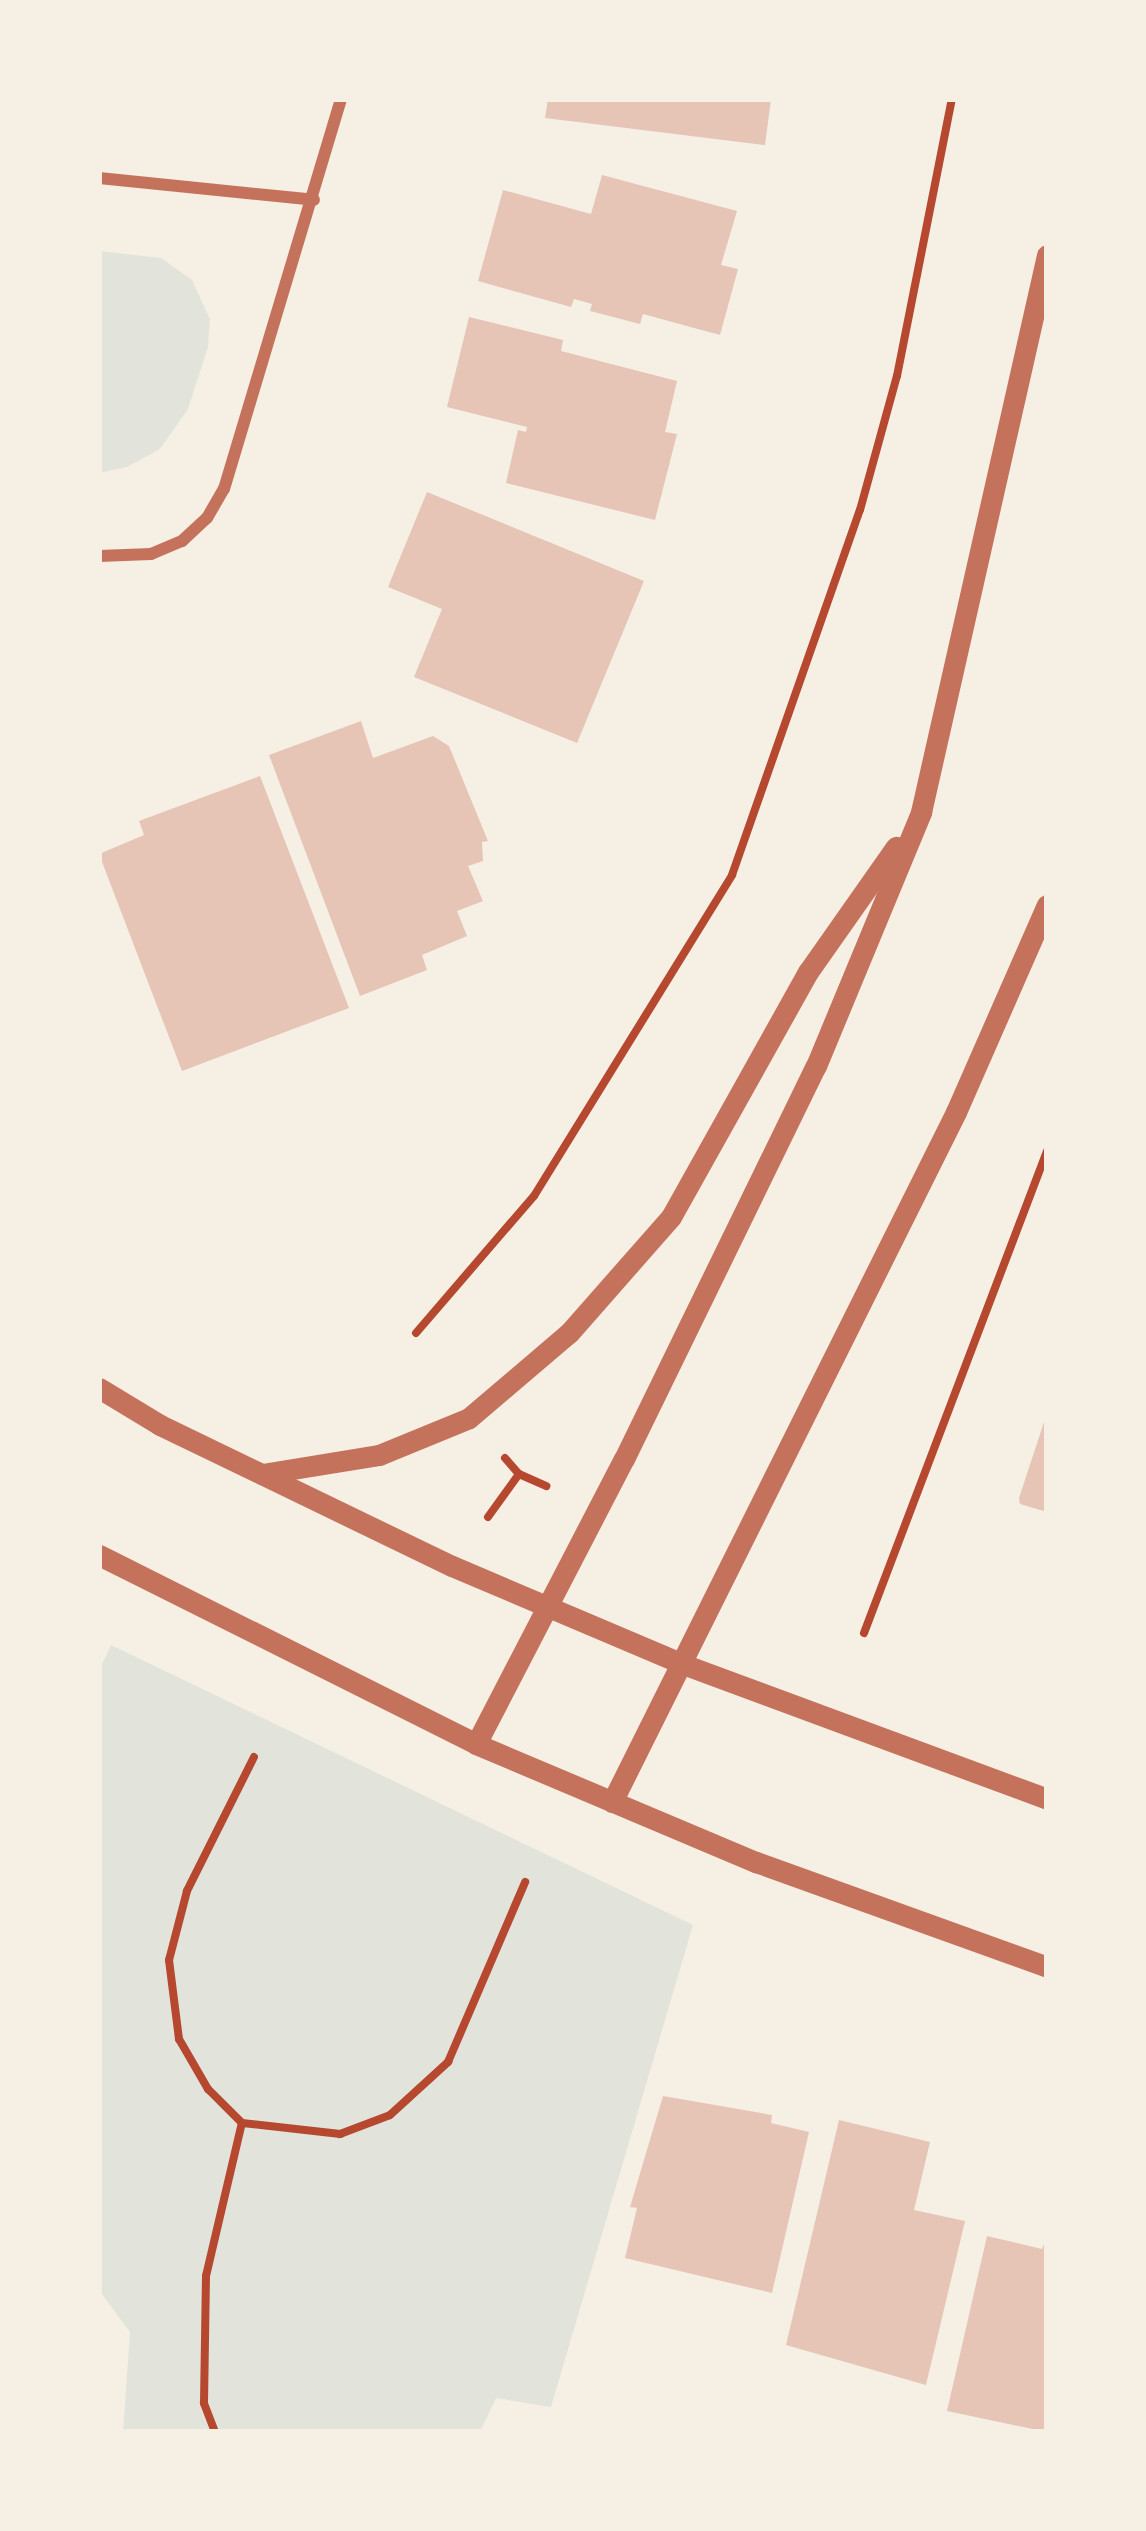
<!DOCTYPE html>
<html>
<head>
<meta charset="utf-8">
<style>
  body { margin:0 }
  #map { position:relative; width:1146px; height:2531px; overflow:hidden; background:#f6efe4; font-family:"Work Sans",sans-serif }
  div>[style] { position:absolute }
  .green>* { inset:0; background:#e2e4dc }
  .building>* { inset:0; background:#e6c5b7 }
  .path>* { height:8px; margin:-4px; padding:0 4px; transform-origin:4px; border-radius:4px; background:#b5482f }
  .minor>* { height:12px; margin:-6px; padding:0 6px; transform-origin:6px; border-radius:6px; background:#c5725c }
  .tertiary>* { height:21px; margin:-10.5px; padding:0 10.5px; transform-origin:10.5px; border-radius:10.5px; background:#c5725c }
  span { translate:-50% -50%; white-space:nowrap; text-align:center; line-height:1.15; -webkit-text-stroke:12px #f6efe4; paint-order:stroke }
  .frame { position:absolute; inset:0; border:102px solid #f6efe4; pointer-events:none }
</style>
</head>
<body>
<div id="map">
  <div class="green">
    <div style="clip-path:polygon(99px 251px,161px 258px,192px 280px,210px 319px,208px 347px,188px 409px,160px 449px,127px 467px,99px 473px)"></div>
    <div style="clip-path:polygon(111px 1645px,693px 1925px,551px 2407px,496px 2398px,480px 2432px,123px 2432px,130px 2332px,99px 2290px,99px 1671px)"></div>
  </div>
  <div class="building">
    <div style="clip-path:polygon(548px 99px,771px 99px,765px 145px,545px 118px)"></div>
    <div style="clip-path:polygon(602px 175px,737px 211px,721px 265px,738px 269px,720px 335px,643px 314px,640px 324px,590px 311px,592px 304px,574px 299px,571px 307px,478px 281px,503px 190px,591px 214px)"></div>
    <div style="clip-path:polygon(469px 317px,563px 340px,561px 351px,677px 381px,665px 432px,677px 434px,655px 520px,506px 483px,518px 430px,526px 432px,527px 427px,447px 407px)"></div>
    <div style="clip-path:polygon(427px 492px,644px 581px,577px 743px,414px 677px,442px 609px,388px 587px)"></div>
    <div style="clip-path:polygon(361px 721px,373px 758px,433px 736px,449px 746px,488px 841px,482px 842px,483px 861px,468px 866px,483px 901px,457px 911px,467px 936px,422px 955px,427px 970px,360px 996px,269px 755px)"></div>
    <div style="clip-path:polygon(260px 776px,349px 1008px,182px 1071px,99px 854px,144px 835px,139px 821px)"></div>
    <div style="clip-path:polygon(1047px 1413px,1047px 1512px,1020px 1504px,1019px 1498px)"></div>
    <div style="clip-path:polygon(663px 2096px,772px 2115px,771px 2123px,809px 2132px,772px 2293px,625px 2258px,637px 2208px,630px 2207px)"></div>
    <div style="clip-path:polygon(839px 2120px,930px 2142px,914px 2210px,965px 2221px,926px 2385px,786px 2345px)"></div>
    <div style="clip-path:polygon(987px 2236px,1042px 2249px,1047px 2237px,1047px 2432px,947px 2411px)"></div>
  </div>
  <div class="path">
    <div style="left:416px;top:1333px;width:181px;rotate:-49.3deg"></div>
    <div style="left:534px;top:1196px;width:377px;rotate:-58.3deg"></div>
    <div style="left:732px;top:875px;width:387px;rotate:-70.7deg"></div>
    <div style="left:860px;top:510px;width:139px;rotate:-74.6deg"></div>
    <div style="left:897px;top:376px;width:282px;rotate:-78.8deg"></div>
    <div style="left:505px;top:1458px;width:21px;rotate:49deg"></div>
    <div style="left:519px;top:1474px;width:30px;rotate:24deg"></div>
    <div style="left:488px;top:1517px;width:53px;rotate:-54.2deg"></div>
    <div style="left:864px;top:1633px;width:516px;rotate:-69.21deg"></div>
    <div style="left:254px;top:1757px;width:150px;rotate:116.6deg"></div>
    <div style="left:187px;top:1891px;width:71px;rotate:104.6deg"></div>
    <div style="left:169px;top:1960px;width:80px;rotate:82.8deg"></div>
    <div style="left:179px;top:2039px;width:58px;rotate:59.9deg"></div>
    <div style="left:208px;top:2089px;width:48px;rotate:45deg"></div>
    <div style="left:242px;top:2123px;width:99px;rotate:6.4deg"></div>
    <div style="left:340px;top:2134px;width:53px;rotate:-20.8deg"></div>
    <div style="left:390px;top:2115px;width:79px;rotate:-42.4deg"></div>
    <div style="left:448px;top:2062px;width:196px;rotate:-66.8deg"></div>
    <div style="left:215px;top:2432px;width:31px;rotate:-111deg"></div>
    <div style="left:204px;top:2403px;width:127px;rotate:-89.1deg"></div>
    <div style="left:206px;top:2276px;width:157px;rotate:-76.8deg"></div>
  </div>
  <div class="minor">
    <div style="left:99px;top:178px;width:216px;rotate:5.8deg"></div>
    <div style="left:99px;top:556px;width:52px;rotate:-2.2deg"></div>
    <div style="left:151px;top:554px;width:34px;rotate:-23deg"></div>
    <div style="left:182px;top:541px;width:34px;rotate:-43deg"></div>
    <div style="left:207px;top:518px;width:34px;rotate:-60deg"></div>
    <div style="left:224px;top:489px;width:407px;rotate:-73.3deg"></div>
  </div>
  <div class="tertiary">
    <div style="left:99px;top:1388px;width:71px;rotate:31.2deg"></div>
    <div style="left:160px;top:1425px;width:324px;rotate:25.8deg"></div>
    <div style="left:452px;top:1566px;width:248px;rotate:23deg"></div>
    <div style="left:680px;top:1663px;width:391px;rotate:20.3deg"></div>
    <div style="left:262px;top:1474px;width:119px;rotate:-9.2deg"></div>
    <div style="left:379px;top:1455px;width:97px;rotate:-22.3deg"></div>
    <div style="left:469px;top:1418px;width:131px;rotate:-40.4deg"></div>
    <div style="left:569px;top:1333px;width:154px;rotate:-48.7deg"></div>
    <div style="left:671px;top:1217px;width:281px;rotate:-60.8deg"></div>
    <div style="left:808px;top:972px;width:153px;rotate:-54.9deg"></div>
    <div style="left:99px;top:1555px;width:422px;rotate:26.6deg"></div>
    <div style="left:476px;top:1744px;width:304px;rotate:22.9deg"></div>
    <div style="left:756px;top:1862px;width:309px;rotate:19.8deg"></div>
    <div style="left:476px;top:1744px;width:321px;rotate:-62.6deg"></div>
    <div style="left:624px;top:1459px;width:437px;rotate:-64deg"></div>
    <div style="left:816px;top:1066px;width:275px;rotate:-67.5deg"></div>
    <div style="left:921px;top:812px;width:571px;rotate:-77.25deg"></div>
    <div style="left:612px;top:1802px;width:771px;rotate:-63.5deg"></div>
    <div style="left:956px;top:1112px;width:226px;rotate:-66.3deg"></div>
  </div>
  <div class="frame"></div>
</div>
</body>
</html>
